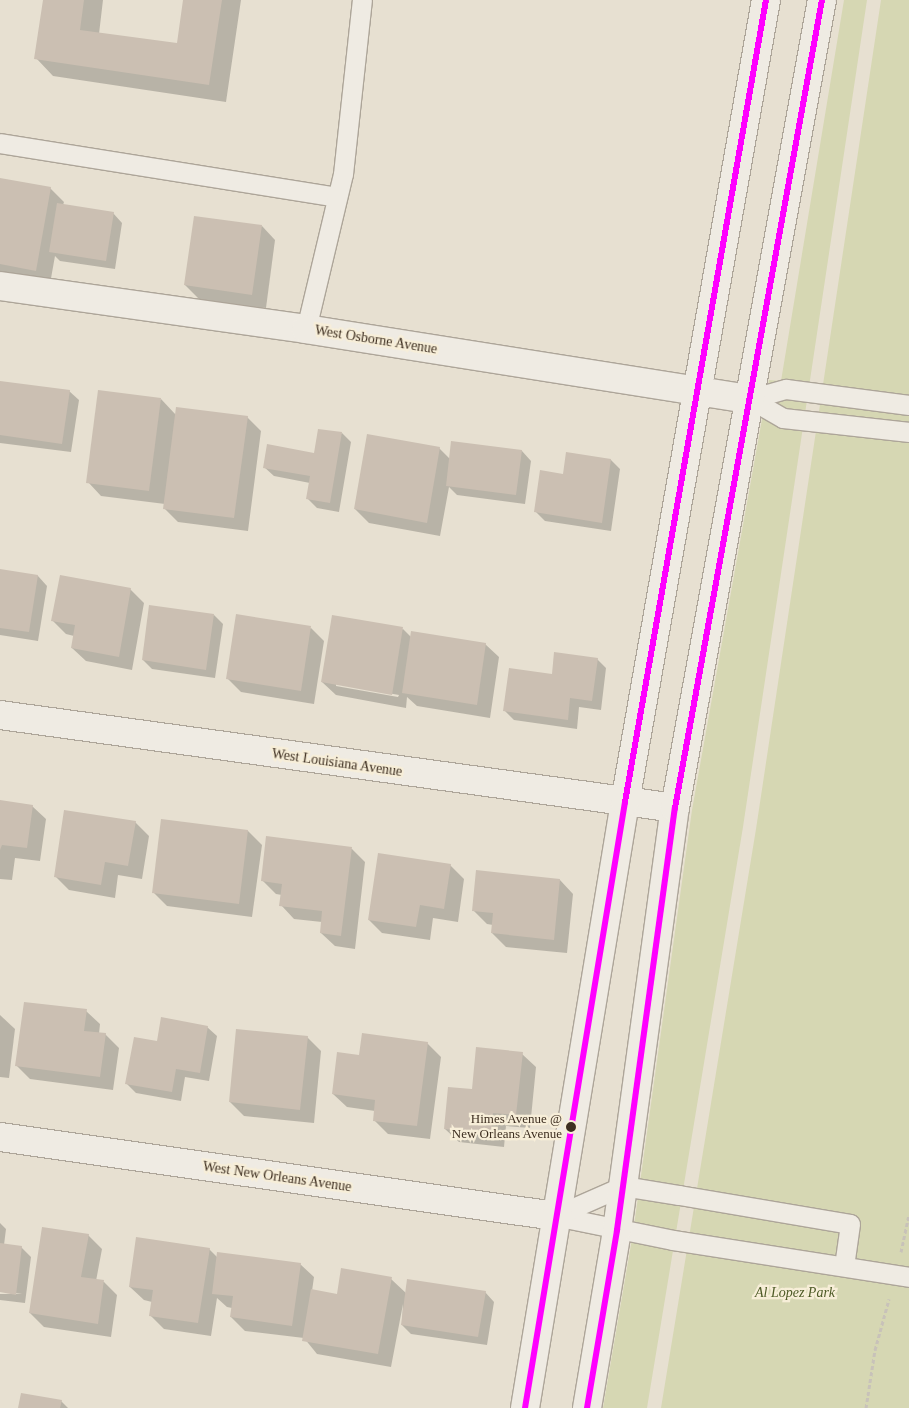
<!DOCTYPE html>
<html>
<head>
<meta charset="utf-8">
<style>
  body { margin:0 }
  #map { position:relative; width:909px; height:1408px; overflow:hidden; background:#e7e0d1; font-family:Georgia,serif }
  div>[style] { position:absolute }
  .green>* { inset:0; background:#d6d7b3 }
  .shadow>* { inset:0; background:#0003 }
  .building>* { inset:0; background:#cbbfb2 }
  .path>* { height:3px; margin-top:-1.5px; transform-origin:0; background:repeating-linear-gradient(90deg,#c8c2b9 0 4px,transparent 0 6.5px) }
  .roads { filter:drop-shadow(1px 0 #ada599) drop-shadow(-1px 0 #ada599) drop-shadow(0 1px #ada599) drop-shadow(0 -1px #ada599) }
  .lane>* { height:19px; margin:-9.5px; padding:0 9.5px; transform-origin:9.5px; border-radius:9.5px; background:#efebe3 }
  .street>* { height:28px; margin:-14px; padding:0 14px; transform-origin:14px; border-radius:14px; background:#efebe3 }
  .secondary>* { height:28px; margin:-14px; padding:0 14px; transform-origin:14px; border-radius:14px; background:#efebe3 }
  .bus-1>* { height:6px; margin:-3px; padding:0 3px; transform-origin:3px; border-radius:3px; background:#f0f }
  .dots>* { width:14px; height:14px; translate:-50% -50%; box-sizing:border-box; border:2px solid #f7eed8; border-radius:50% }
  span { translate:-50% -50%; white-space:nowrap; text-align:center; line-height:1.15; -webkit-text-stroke:4.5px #f7eed8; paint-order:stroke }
  .bus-label { font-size:13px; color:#3d2e20 }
  .right { translate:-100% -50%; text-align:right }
  .street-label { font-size:14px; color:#3d2e20 }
  .park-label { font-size:14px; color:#4d5a26; font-style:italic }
</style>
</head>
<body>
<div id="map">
  <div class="green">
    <div style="clip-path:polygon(844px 0,867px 0,743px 827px,647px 1408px,603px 1408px,633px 1233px,692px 810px,769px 380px,781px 381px)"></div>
    <div style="clip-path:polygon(881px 0,909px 0,909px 1408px,661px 1408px,756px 829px)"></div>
  </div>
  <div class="shadow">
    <div style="clip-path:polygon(44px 0,103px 0,99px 34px,178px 45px,184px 0,241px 0,226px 102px,53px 76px,36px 58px)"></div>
    <div style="clip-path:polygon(0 180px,50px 188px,64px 202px,63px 205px,113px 213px,122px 223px,115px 269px,60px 261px,55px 256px,50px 284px,0 275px)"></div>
    <div style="clip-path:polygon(262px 226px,275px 240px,266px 308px,199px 299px,185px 285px)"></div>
    <div style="clip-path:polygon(0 382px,69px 391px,79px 400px,71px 452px,0 443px)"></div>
    <div style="clip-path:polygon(161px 399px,176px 415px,247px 417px,261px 431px,248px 531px,178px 522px,164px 508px,165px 504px,101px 496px,88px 482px)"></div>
    <div style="clip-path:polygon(342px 433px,351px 442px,339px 512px,317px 508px,308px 499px,310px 483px,274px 476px,264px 467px,315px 454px)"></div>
    <div style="clip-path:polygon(452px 443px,522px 451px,531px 461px,525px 504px,457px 495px,449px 487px,440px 536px,369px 523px,355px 509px,439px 448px,450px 459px)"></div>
    <div style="clip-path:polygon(567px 453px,611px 460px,620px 469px,611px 531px,545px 521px,536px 512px,564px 475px)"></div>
    <div style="clip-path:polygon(0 570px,38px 576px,47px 586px,38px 641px,0 635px)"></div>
    <div style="clip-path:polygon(130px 589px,144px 603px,132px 670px,86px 661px,72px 648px,74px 636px,66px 634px,53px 621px)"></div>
    <div style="clip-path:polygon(214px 615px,223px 624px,215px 678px,152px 669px,143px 660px)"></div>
    <div style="clip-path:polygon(311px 628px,324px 641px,314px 704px,241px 692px,227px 678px)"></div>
    <div style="clip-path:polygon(evenodd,403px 629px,411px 637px,485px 644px,499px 657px,490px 718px,417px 706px,407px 697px,406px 708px,336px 695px,322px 682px,403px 629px,336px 684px,399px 695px,398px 697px,336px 686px,336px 684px)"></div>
    <div style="clip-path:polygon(597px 659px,606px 668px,601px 710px,579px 707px,577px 729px,514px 720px,505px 711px,553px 675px)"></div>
    <div style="clip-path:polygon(0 801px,32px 806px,46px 819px,40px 861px,15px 858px,12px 880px,0 879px)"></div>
    <div style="clip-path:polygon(162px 820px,248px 831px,262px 845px,252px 917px,167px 906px,153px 892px)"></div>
    <div style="clip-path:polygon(135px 822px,149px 836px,142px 879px,118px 875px,115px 898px,69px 890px,56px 877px)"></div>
    <div style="clip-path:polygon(268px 838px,352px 849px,365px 862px,355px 949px,335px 946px,321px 933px,322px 922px,294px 919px,281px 905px,282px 895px,276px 894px,262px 880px)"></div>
    <div style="clip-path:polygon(450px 865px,464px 879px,458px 922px,433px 918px,430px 940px,382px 933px,369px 920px)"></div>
    <div style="clip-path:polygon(560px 880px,573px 894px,567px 953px,506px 947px,492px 933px,493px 925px,487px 924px,473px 910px)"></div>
    <div style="clip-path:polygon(86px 1011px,100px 1024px,99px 1034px,105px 1034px,119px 1048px,113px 1090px,30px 1079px,16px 1065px)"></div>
    <div style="clip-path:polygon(0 1015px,15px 1029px,9px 1078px,0 1077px)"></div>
    <div style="clip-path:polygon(207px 1027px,217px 1036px,209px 1081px,185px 1077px,181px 1101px,136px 1093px,127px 1084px,158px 1042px)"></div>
    <div style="clip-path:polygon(307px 1037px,321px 1051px,314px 1123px,244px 1116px,230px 1102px)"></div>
    <div style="clip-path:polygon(427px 1043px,441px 1057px,430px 1139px,388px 1134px,374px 1120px,375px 1111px,347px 1107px,333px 1094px,360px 1056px)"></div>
    <div style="clip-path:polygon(522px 1054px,536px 1067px,530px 1128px,506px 1126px,504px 1147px,459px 1142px,445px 1129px,473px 1091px)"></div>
    <div style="clip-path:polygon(0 1223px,6px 1229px,4px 1245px,21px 1247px,31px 1257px,25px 1303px,0 1300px,0 1294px,22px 1294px,0 1291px)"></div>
    <div style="clip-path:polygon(88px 1235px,102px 1249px,96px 1281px,104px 1282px,117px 1295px,111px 1337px,44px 1327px,30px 1313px)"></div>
    <div style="clip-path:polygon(209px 1249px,217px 1257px,300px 1264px,314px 1277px,312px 1291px,338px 1295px,391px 1279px,407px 1294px,485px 1292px,494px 1302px,487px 1345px,411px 1334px,402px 1325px,403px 1304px,391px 1367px,317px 1354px,304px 1338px,245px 1331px,231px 1317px,232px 1308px,227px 1307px,217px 1298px,211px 1336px,164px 1329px,150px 1315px,152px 1302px,144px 1300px,130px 1287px)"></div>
    <div style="clip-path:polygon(61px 1401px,68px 1408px,19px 1408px)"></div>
  </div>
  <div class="building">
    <div style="clip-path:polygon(43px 0,84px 0,80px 30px,177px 43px,183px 0,222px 0,209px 85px,34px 59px)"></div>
    <div style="clip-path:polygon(0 178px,51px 187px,36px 271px,0 264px)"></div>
    <div style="clip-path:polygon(57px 203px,114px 212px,106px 261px,49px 252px)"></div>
    <div style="clip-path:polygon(194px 216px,262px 225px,252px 295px,184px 285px)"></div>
    <div style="clip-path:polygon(0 381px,70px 390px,62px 444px,0 435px)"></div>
    <div style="clip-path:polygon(98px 390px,161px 398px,149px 491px,86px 483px)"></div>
    <div style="clip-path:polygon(176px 407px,248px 416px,234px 518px,163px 509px)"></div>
    <div style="clip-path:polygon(318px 429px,342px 432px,330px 503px,306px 499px,310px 476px,263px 468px,267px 444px,314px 453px)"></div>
    <div style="clip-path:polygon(367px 434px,440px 447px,427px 523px,354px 509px)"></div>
    <div style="clip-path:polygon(451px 441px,522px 450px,516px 495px,446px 486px)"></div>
    <div style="clip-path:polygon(566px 452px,611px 459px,602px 523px,534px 512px,540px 470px,563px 474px)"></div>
    <div style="clip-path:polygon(0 569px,38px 575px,29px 632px,0 628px)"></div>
    <div style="clip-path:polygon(60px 575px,131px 588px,119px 657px,71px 648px,75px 625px,51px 621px)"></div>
    <div style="clip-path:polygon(149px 605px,214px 614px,206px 670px,142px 660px)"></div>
    <div style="clip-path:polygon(236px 614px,311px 626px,301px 691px,226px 679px)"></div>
    <div style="clip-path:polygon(332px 615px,403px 627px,392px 695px,321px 682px)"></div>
    <div style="clip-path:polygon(411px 631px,486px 643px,477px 705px,402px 693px)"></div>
    <div style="clip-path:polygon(554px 652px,598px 658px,592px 701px,570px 698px,568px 720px,503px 711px,509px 668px,552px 674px)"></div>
    <div style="clip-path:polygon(0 800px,33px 805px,27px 848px,2px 845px,0 850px)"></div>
    <div style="clip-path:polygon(64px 810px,136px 821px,128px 866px,105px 862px,101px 885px,54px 877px)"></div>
    <div style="clip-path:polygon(161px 819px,248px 830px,239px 904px,152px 893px)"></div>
    <div style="clip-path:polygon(266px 836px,352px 847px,341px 936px,320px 933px,322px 911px,279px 906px,282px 884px,261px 881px)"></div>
    <div style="clip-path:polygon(378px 853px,451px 864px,444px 909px,420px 905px,416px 927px,368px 920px)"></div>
    <div style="clip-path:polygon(476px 870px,560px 879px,554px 940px,491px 933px,493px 913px,472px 911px)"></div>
    <div style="clip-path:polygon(24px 1002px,87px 1009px,84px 1031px,106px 1033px,100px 1077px,15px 1066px)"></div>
    <div style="clip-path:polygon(161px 1017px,208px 1026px,200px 1073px,176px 1069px,172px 1092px,125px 1084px,134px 1037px,157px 1041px)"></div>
    <div style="clip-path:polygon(236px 1029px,308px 1036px,300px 1110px,229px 1102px)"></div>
    <div style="clip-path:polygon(362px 1033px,428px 1042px,417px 1126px,373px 1121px,375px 1100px,332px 1094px,337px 1052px,359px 1055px)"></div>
    <div style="clip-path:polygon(476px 1047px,523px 1052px,516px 1115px,493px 1113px,491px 1134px,444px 1129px,448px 1087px,472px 1089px)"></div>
    <div style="clip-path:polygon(42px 1227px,89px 1234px,81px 1277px,104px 1280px,98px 1324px,29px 1313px)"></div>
    <div style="clip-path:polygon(136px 1237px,210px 1248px,198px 1323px,149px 1316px,153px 1290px,129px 1287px)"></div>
    <div style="clip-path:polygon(0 1243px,22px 1246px,16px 1295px,0 1292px)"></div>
    <div style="clip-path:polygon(217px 1252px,301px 1263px,292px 1326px,230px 1317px,233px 1296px,212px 1294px)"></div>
    <div style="clip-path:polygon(341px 1268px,392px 1277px,378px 1354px,302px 1341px,311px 1289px,337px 1294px)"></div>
    <div style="clip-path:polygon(407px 1279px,486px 1291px,478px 1337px,401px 1325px)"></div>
    <div style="clip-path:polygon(21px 1393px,62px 1400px,60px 1408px,18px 1408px)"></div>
  </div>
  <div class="path">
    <div style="left:901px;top:1252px;width:39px;rotate:-78deg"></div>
    <div style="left:866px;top:1408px;width:59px;rotate:-81.2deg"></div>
    <div style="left:875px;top:1350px;width:53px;rotate:-74.6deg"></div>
  </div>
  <div class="roads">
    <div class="lane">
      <div style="left:0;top:143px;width:341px;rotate:9.1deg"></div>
      <div style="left:306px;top:329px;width:159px;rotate:-76.6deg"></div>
      <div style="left:343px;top:174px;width:175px;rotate:-83.8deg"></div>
      <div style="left:750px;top:399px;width:38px;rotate:30deg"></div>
      <div style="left:783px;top:418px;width:127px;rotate:6.3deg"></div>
      <div style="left:750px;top:399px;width:37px;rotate:-16deg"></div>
      <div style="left:786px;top:389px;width:124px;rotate:7.4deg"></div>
      <div style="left:555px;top:1216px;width:120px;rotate:11.5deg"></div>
      <div style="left:673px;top:1240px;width:239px;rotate:8.9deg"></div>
      <div style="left:555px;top:1216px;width:74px;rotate:-23.8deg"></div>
      <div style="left:623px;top:1186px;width:57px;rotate:9.1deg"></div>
      <div style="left:679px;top:1195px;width:173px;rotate:9.6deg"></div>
      <div style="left:850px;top:1224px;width:42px;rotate:98.1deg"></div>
    </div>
    <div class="street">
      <div style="left:0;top:286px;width:309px;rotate:8deg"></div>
      <div style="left:306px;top:329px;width:449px;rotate:9deg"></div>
      <div style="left:0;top:715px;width:681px;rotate:7.84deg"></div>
      <div style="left:0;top:1137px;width:561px;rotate:8.1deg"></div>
    </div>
    <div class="secondary">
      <div style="left:525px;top:1408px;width:614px;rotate:-80.63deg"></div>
      <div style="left:625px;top:802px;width:814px;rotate:-80.03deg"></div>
      <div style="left:587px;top:1408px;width:181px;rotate:-80.4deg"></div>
      <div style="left:617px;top:1230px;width:426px;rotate:-82.2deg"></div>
      <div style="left:675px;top:808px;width:821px;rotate:-79.69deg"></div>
    </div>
  </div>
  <div class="bus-1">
    <div style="left:525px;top:1408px;width:614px;rotate:-80.63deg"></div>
    <div style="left:625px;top:802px;width:814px;rotate:-80.03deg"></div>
    <div style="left:587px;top:1408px;width:181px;rotate:-80.4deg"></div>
    <div style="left:617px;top:1230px;width:426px;rotate:-82.2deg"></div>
    <div style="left:675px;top:808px;width:821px;rotate:-79.69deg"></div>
  </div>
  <div class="dots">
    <div style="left:571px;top:1127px;background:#3d2e20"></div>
  </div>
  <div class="bus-label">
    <span class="right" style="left:562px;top:1127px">Himes Avenue @<br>New Orleans Avenue</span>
  </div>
  <div class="street-label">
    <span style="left:376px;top:340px;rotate:9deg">West Osborne Avenue</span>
    <span style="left:337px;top:763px;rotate:8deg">West Louisiana Avenue</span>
    <span style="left:277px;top:1177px;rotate:8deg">West New Orleans Avenue</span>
  </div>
  <div class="park-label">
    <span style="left:795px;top:1293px">Al Lopez Park</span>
  </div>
</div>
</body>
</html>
